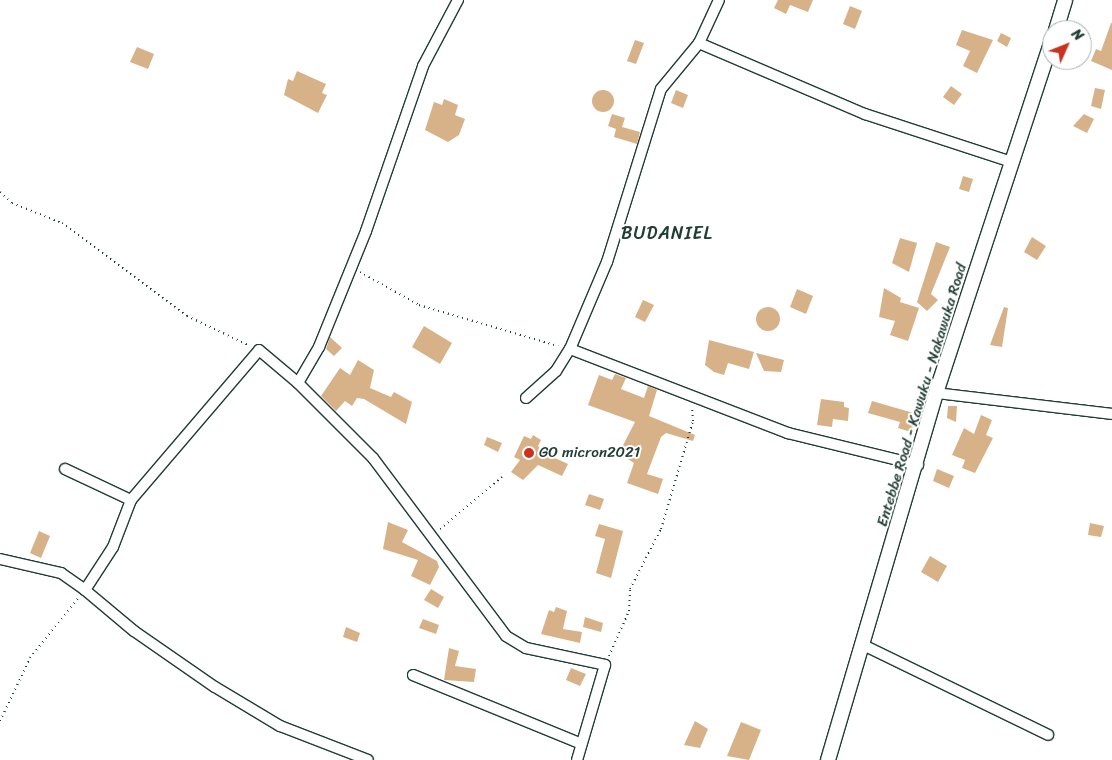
<!DOCTYPE html>
<html>
<head>
<meta charset="utf-8">
<style>
  body { margin:0 }
  #map { position:relative; width:1112px; height:760px; overflow:hidden; background:#fff; font-family:Sriracha,sans-serif }
  div>[style] { position:absolute }
  .building>* { inset:0; background:#d7b288 }
  .round { border-radius:50% }
  .path>* { height:2px; margin-top:-1px; transform-origin:0; background:repeating-linear-gradient(90deg,#1f3d34 0 1px,transparent 0 5px) }
  .roads { filter:drop-shadow(1px 0 #1f3d34) drop-shadow(-1px 0 #1f3d34) drop-shadow(0 1px #1f3d34) drop-shadow(0 -1px #1f3d34) }
  .street>* { height:10px; margin:-5px; padding:0 5px; transform-origin:5px; border-radius:5px; background:#fff }
  .secondary>* { height:14px; margin:-7px; padding:0 7px; transform-origin:7px; border-radius:7px; background:#fff }
  .dots>* { width:14px; height:14px; translate:-50% -50%; box-sizing:border-box; border:2px solid #fff; border-radius:50% }
  span { translate:-50% -50%; white-space:nowrap; text-align:center; line-height:1.15; -webkit-text-stroke:4px #fff; paint-order:stroke }
  .street-label { font-size:15px; color:#1f3d34 }
  .poi-label { font-size:15px; color:#1f3d34 }
  .left { translate:0 -50%; text-align:left }
  .quarter-label { font-size:18px; color:#1f3d34; letter-spacing:1px }
  .north { position:absolute; left:1042px; top:20px; width:50px; height:50px; box-sizing:border-box; background:#fff; border:1px solid #a5b1ae; border-radius:50%; rotate:46deg; font-size:14px; font-weight:700; line-height:20px; text-align:center; color:#1f3d34 }
  .north::after { content:''; display:block; margin:auto; width:18px; height:22px; background:#c8321e; clip-path:polygon(50% 0,100% 100%,50% 72%,0 100%) }
</style>
</head>
<body>
<div id="map">
  <div class="building">
    <div style="clip-path:polygon(778px 0,813px 0,808px 12px,790px 5px,786px 14px,774px 8px)"></div>
    <div style="clip-path:polygon(850px 6px,862px 11px,855px 29px,843px 24px)"></div>
    <div style="clip-path:polygon(1111px 23px,1112px 23px,1112px 70px,1091px 61px,1096px 49px,1101px 51px)"></div>
    <div style="clip-path:polygon(962px 30px,993px 40px,977px 73px,963px 66px,970px 51px,956px 45px)"></div>
    <div style="clip-path:polygon(1001px 33px,1011px 38px,1007px 47px,997px 41px)"></div>
    <div style="clip-path:polygon(635px 40px,644px 43px,636px 64px,627px 61px)"></div>
    <div style="clip-path:polygon(137px 47px,154px 54px,148px 69px,130px 62px)"></div>
    <div style="clip-path:polygon(297px 71px,326px 84px,322px 93px,327px 95px,318px 113px,284px 95px,288px 79px,293px 81px)"></div>
    <div style="clip-path:polygon(951px 86px,962px 94px,954px 105px,943px 97px)"></div>
    <div style="clip-path:polygon(1095px 88px,1105px 90px,1101px 109px,1091px 106px)"></div>
    <div class="round" style="left:592px;top:90px;width:22px;height:22px"></div>
    <div style="clip-path:polygon(676px 90px,688px 95px,683px 108px,671px 103px)"></div>
    <div style="clip-path:polygon(444px 99px,458px 105px,455px 115px,465px 119px,459px 135px,448px 142px,425px 130px,434px 102px,442px 105px)"></div>
    <div style="clip-path:polygon(612px 114px,625px 118px,622px 127px,640px 132px,637px 144px,614px 137px,616px 129px,608px 126px)"></div>
    <div style="clip-path:polygon(1084px 114px,1094px 119px,1087px 133px,1073px 126px)"></div>
    <div style="clip-path:polygon(963px 176px,973px 179px,969px 192px,959px 189px)"></div>
    <div style="clip-path:polygon(1032px 237px,1046px 246px,1037px 260px,1024px 252px)"></div>
    <div style="clip-path:polygon(900px 238px,917px 243px,909px 272px,892px 263px)"></div>
    <div style="clip-path:polygon(936px 242px,950px 247px,931px 294px,938px 300px,927px 311px,917px 302px)"></div>
    <div style="clip-path:polygon(884px 288px,901px 298px,900px 302px,919px 308px,908px 341px,890px 335px,895px 321px,879px 317px)"></div>
    <div style="clip-path:polygon(797px 289px,813px 296px,806px 314px,790px 307px)"></div>
    <div style="clip-path:polygon(643px 300px,654px 305px,645px 322px,635px 317px)"></div>
    <div class="round" style="left:756px;top:307px;width:24px;height:24px"></div>
    <div style="clip-path:polygon(1004px 307px,1008px 308px,1002px 347px,990px 345px)"></div>
    <div style="clip-path:polygon(424px 326px,452px 343px,440px 364px,412px 347px)"></div>
    <div style="clip-path:polygon(330px 337px,342px 348px,334px 356px,326px 349px)"></div>
    <div style="clip-path:polygon(709px 340px,754px 352px,749px 369px,728px 363px,724px 375px,714px 372px,705px 365px)"></div>
    <div style="clip-path:polygon(756px 353px,784px 360px,781px 372px,764px 371px)"></div>
    <div style="clip-path:polygon(358px 360px,374px 370px,370px 388px,391px 397px,394px 392px,412px 402px,406px 424px,364px 399px,357px 398px,352px 406px,345px 401px,336px 411px,321px 396px,340px 368px,350px 375px)"></div>
    <div style="clip-path:polygon(615px 374px,626px 378px,621px 389px,644px 398px,648px 386px,657px 390px,649px 416px,695px 435px,693px 441px,666px 433px,661px 437px,647px 474px,663px 479px,658px 494px,627px 483px,634px 463px,619px 453px,635px 422px,588px 405px,599px 375px,612px 380px)"></div>
    <div style="clip-path:polygon(821px 399px,844px 402px,844px 407px,849px 408px,848px 421px,833px 419px,832px 427px,817px 425px)"></div>
    <div style="clip-path:polygon(872px 401px,917px 414px,911px 432px,898px 428px,900px 422px,868px 413px)"></div>
    <div style="clip-path:polygon(948px 406px,957px 406px,956px 422px,947px 418px)"></div>
    <div style="clip-path:polygon(981px 415px,992px 420px,986px 435px,993px 438px,975px 473px,962px 468px,965px 460px,952px 455px,964px 428px,974px 434px)"></div>
    <div style="clip-path:polygon(533px 435px,541px 440px,538px 446px,544px 453px,568px 464px,562px 476px,538px 465px,523px 480px,511px 472px,520px 460px,514px 457px,524px 436px,531px 439px)"></div>
    <div style="clip-path:polygon(487px 437px,502px 443px,498px 452px,484px 445px)"></div>
    <div style="clip-path:polygon(937px 469px,954px 476px,949px 488px,933px 481px)"></div>
    <div style="clip-path:polygon(589px 494px,604px 499px,600px 510px,585px 505px)"></div>
    <div style="clip-path:polygon(388px 522px,408px 530px,402px 542px,437px 561px,439px 567px,430px 585px,411px 576px,418px 560px,383px 549px)"></div>
    <div style="clip-path:polygon(1090px 523px,1104px 526px,1101px 537px,1088px 535px)"></div>
    <div style="clip-path:polygon(599px 524px,623px 531px,611px 578px,596px 573px,605px 539px,595px 536px)"></div>
    <div style="clip-path:polygon(39px 531px,50px 536px,41px 558px,30px 553px)"></div>
    <div style="clip-path:polygon(930px 556px,947px 566px,938px 582px,921px 572px)"></div>
    <div style="clip-path:polygon(431px 589px,444px 597px,438px 608px,424px 600px)"></div>
    <div style="clip-path:polygon(556px 607px,567px 611px,563px 629px,582px 632px,580px 643px,541px 634px,549px 610px,554px 612px)"></div>
    <div style="clip-path:polygon(585px 617px,603px 623px,601px 632px,583px 627px)"></div>
    <div style="clip-path:polygon(423px 619px,439px 625px,436px 634px,419px 628px)"></div>
    <div style="clip-path:polygon(346px 627px,360px 633px,357px 642px,343px 637px)"></div>
    <div style="clip-path:polygon(449px 648px,459px 651px,455px 666px,476px 669px,474px 682px,444px 680px)"></div>
    <div style="clip-path:polygon(571px 668px,586px 674px,580px 686px,566px 680px)"></div>
    <div style="clip-path:polygon(695px 721px,708px 729px,700px 748px,684px 745px)"></div>
    <div style="clip-path:polygon(741px 722px,761px 730px,749px 760px,727px 756px)"></div>
  </div>
  <div class="path">
    <div style="left:0;top:192px;width:16px;rotate:43deg"></div>
    <div style="left:12px;top:203px;width:54px;rotate:21.8deg"></div>
    <div style="left:62px;top:223px;width:156px;rotate:36.6deg"></div>
    <div style="left:187px;top:316px;width:68px;rotate:25.4deg"></div>
    <div style="left:360px;top:272px;width:68px;rotate:29.2deg"></div>
    <div style="left:419px;top:305px;width:145px;rotate:16.4deg"></div>
    <div style="left:440px;top:529px;width:81px;rotate:-40deg"></div>
    <div style="left:609px;top:656px;width:49px;rotate:-66deg"></div>
    <div style="left:629px;top:611px;width:22px;rotate:-87deg"></div>
    <div style="left:630px;top:589px;width:68px;rotate:-62.7deg"></div>
    <div style="left:661px;top:529px;width:113px;rotate:-73.5deg"></div>
    <div style="left:693px;top:421px;width:13px;rotate:-94deg"></div>
    <div style="left:0;top:721px;width:70px;rotate:-64.5deg"></div>
    <div style="left:30px;top:658px;width:78px;rotate:-51.2deg"></div>
  </div>
  <div class="roads">
    <div class="street">
      <div style="left:699px;top:43px;width:181px;rotate:23.2deg"></div>
      <div style="left:865px;top:114px;width:155px;rotate:18.1deg"></div>
      <div style="left:570px;top:349px;width:95px;rotate:-67deg"></div>
      <div style="left:607px;top:262px;width:181px;rotate:-72.7deg"></div>
      <div style="left:661px;top:89px;width:60px;rotate:-50.4deg"></div>
      <div style="left:699px;top:43px;width:47px;rotate:-65.1deg"></div>
      <div style="left:298px;top:383px;width:42px;rotate:-59.7deg"></div>
      <div style="left:319px;top:347px;width:125px;rotate:-67.9deg"></div>
      <div style="left:366px;top:231px;width:175px;rotate:-70.9deg"></div>
      <div style="left:423px;top:66px;width:75px;rotate:-62.1deg"></div>
      <div style="left:936px;top:393px;width:177px;rotate:6.8deg"></div>
      <div style="left:526px;top:398px;width:40px;rotate:-42deg"></div>
      <div style="left:556px;top:371px;width:26px;rotate:-58deg"></div>
      <div style="left:570px;top:349px;width:234px;rotate:21.1deg"></div>
      <div style="left:788px;top:433px;width:134px;rotate:13.8deg"></div>
      <div style="left:65px;top:469px;width:73px;rotate:25.2deg"></div>
      <div style="left:0;top:559px;width:63px;rotate:12.9deg"></div>
      <div style="left:61px;top:573px;width:29px;rotate:35deg"></div>
      <div style="left:85px;top:590px;width:51px;rotate:-56.9deg"></div>
      <div style="left:113px;top:547px;width:50px;rotate:-69deg"></div>
      <div style="left:131px;top:500px;width:197px;rotate:-49.5deg"></div>
      <div style="left:259px;top:350px;width:51px;rotate:40.2deg"></div>
      <div style="left:298px;top:383px;width:106px;rotate:45deg"></div>
      <div style="left:373px;top:458px;width:222px;rotate:53.2deg"></div>
      <div style="left:506px;top:636px;width:23px;rotate:31deg"></div>
      <div style="left:526px;top:648px;width:81px;rotate:12.1deg"></div>
      <div style="left:605px;top:665px;width:99px;rotate:106.4deg"></div>
      <div style="left:85px;top:590px;width:64px;rotate:39.9deg"></div>
      <div style="left:134px;top:631px;width:98px;rotate:34.7deg"></div>
      <div style="left:215px;top:687px;width:76px;rotate:31deg"></div>
      <div style="left:280px;top:726px;width:94px;rotate:21.1deg"></div>
      <div style="left:861px;top:644px;width:208px;rotate:25.9deg"></div>
      <div style="left:413px;top:675px;width:180px;rotate:22.2deg"></div>
    </div>
    <div class="secondary">
      <div style="left:1056px;top:30px;width:31px;rotate:-73deg"></div>
      <div style="left:828px;top:760px;width:383px;rotate:-73.6deg"></div>
      <div style="left:936px;top:393px;width:371px;rotate:-71.8deg"></div>
    </div>
  </div>
  <div class="dots">
    <div style="left:529px;top:453px;background:#c8321e"></div>
  </div>
  <div class="street-label">
    <span style="left:922px;top:395px;rotate:-73deg">Entebbe Road - Kawuku - Nakawuka Road</span>
  </div>
  <div class="poi-label">
    <span class="left" style="left:539px;top:453px">GO micron2021</span>
  </div>
  <div class="quarter-label">
    <span style="left:667px;top:233px">BUDANIEL</span>
  </div>
  <div class="north">N</div>
</div>
</body>
</html>
